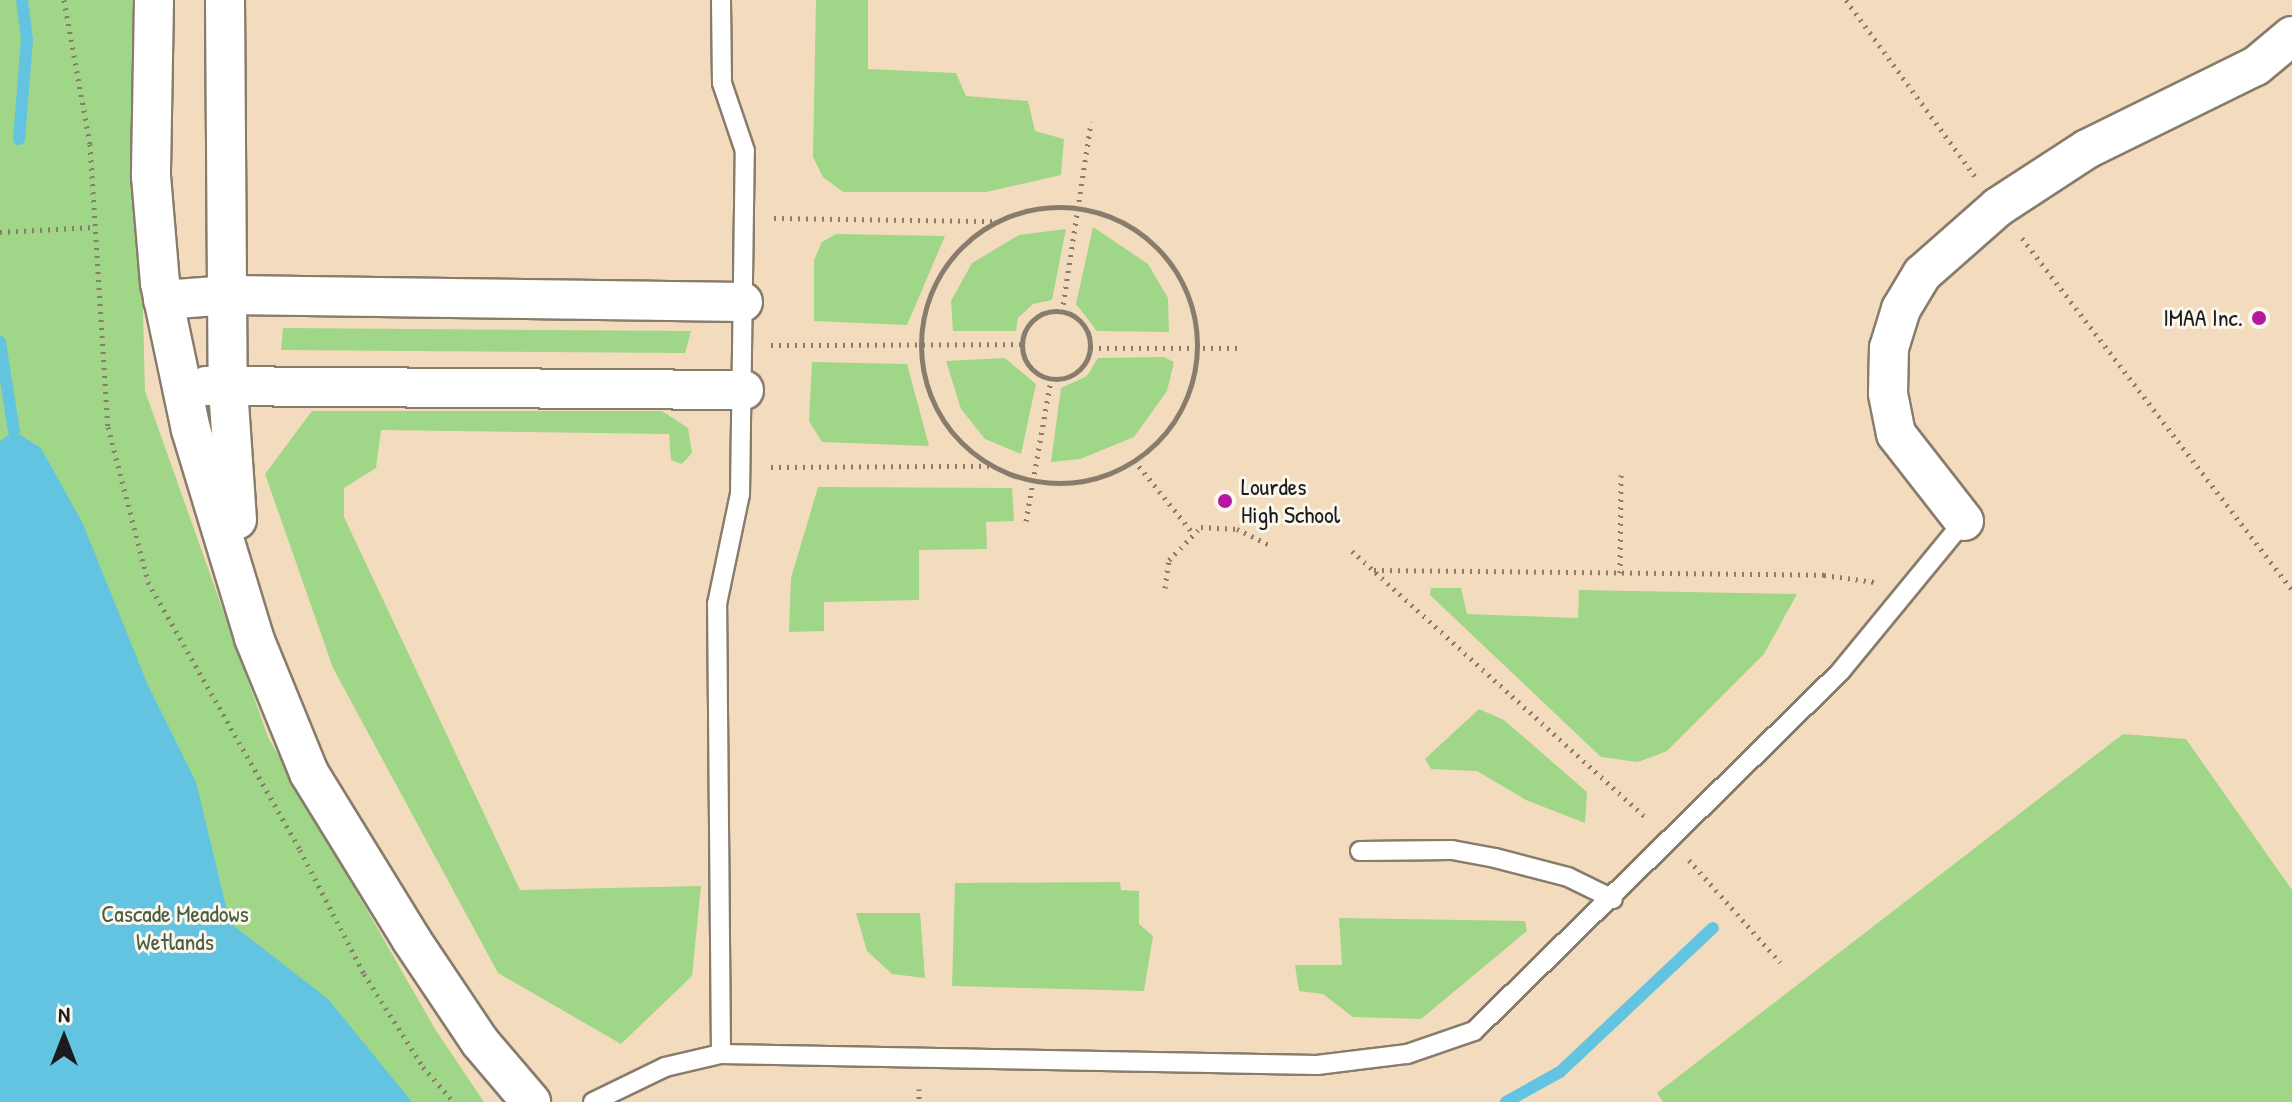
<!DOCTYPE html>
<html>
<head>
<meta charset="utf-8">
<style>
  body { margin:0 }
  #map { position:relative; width:2292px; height:1102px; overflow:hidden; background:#f3dcbd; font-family:"Patrick Hand",sans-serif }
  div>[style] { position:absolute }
  .green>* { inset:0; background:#a0d687 }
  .water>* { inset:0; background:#62c4e0 }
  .stream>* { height:12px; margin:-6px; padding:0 6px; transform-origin:6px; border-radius:6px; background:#62c4e0 }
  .path>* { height:5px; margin-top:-2.5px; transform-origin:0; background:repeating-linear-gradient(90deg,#887c6c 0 2px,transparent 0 8px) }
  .path>.ring { margin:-2.5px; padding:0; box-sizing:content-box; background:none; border:5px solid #887c6c; border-radius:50% }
  .roads { filter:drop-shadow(2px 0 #887c6c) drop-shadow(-2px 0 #887c6c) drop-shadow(0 2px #887c6c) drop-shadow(0 -2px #887c6c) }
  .service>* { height:18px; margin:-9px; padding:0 9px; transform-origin:9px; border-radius:9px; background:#fff }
  .minor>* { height:38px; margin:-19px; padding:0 19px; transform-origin:19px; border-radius:19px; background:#fff }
  .dots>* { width:22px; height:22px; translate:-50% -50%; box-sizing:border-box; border:4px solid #fbf7ec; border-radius:50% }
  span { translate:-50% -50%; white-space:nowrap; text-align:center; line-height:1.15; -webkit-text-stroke:6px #fbf7ec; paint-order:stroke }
  .poi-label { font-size:24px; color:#1c1c1c }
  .right { translate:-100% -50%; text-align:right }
  .left { translate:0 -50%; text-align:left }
  .park-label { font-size:24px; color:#4a5d41 }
  .north { position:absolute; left:24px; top:998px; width:80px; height:80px; -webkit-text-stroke:6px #fbf7ec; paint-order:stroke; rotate:0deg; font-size:22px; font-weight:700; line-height:32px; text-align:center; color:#1c1c1c }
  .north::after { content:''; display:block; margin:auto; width:28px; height:36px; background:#1c1c1c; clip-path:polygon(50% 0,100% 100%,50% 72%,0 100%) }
</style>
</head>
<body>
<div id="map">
  <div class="green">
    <div style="clip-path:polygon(0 0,135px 0,145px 391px,268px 737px,435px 1029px,484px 1102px,0 1102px)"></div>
    <div style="clip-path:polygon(816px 0,868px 0,868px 69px,956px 73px,966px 96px,1028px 101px,1035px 131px,1064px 139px,1061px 175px,986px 192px,843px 192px,823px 177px,813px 157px)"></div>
    <div style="clip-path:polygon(1093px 227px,1148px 264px,1168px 298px,1169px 332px,1097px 331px,1076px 304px)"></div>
    <div style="clip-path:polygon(1066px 229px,1052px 300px,1033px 304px,1018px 318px,1016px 331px,953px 331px,951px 301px,972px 263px,1019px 235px)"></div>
    <div style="clip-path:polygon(836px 234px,945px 236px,907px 325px,814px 321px,814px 260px,822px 242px)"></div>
    <div style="clip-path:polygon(283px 328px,691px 331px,685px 353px,281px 350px)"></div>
    <div style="clip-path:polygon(1164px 357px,1174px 362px,1167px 391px,1134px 437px,1080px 459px,1051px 462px,1061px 388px,1087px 376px,1098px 358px)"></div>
    <div style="clip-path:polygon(1005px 358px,1036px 384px,1021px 454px,985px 439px,961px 409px,946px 361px)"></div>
    <div style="clip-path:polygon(812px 362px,907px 364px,929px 446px,822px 442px,809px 421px)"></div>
    <div style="clip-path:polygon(312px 411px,662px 411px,688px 428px,692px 453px,682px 464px,671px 460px,669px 434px,381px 430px,376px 468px,344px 488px,344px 517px,520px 890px,701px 886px,692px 976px,621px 1044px,498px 973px,333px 668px,265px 474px)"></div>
    <div style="clip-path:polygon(818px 487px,1012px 488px,1014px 521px,986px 522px,987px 549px,919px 550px,919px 600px,824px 602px,824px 631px,789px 632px,791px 578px)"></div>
    <div style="clip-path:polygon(1431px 588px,1461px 588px,1467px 614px,1578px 618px,1579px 590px,1797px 594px,1764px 654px,1667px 751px,1638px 762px,1601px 757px,1430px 595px)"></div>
    <div style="clip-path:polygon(1479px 709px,1504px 720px,1587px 792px,1585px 823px,1526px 800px,1477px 771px,1431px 769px,1425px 759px)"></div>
    <div style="clip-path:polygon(2123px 734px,2186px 739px,2292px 890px,2292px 1102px,1663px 1102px,1657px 1093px)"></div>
    <div style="clip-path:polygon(1120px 882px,1121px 890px,1139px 891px,1139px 924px,1153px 936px,1144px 991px,952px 986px,955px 883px)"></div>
    <div style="clip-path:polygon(856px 913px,920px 913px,925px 978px,892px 974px,867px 951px)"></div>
    <div style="clip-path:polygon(1339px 918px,1525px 921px,1527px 931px,1421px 1019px,1353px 1017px,1323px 994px,1299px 991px,1295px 965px,1342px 965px)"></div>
  </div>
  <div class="water">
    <div style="clip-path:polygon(14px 431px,41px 448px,83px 524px,147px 683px,196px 782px,230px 923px,328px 999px,412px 1102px,0 1102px,0 441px)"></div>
  </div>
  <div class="stream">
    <div style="left:19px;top:139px;width:99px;rotate:-85.4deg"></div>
    <div style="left:27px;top:40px;width:40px;rotate:-97.1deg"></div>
    <div style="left:0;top:342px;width:90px;rotate:81.1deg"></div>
    <div style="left:1506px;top:1102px;width:62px;rotate:-29.1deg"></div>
    <div style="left:1560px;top:1072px;width:210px;rotate:-43.3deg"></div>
  </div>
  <div class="path">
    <div style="left:64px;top:0;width:146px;rotate:79.8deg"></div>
    <div style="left:90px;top:144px;width:284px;rotate:86.4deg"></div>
    <div style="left:108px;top:427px;width:160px;rotate:75.5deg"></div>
    <div style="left:148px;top:582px;width:308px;rotate:60.4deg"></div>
    <div style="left:300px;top:850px;width:140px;rotate:62.7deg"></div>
    <div style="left:364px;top:974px;width:110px;rotate:57.6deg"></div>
    <div style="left:423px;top:1067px;width:47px;rotate:48.5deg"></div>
    <div style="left:1846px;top:0;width:218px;rotate:53.8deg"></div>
    <div class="ring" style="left:921px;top:207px;width:271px;height:271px"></div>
    <div style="left:774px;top:218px;width:226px;rotate:0.8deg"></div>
    <div style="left:0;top:232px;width:94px;rotate:-3deg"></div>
    <div style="left:2022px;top:238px;width:444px;rotate:52.5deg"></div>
    <div class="ring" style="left:1022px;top:311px;width:63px;height:63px"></div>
    <div style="left:1062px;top:312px;width:192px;rotate:-81.3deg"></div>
    <div style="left:771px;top:345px;width:251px;rotate:-0.2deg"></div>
    <div style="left:1091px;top:348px;width:147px"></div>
    <div style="left:1134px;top:460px;width:92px;rotate:51.1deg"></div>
    <div style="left:771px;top:467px;width:218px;rotate:-0.3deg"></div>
    <div style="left:1026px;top:521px;width:144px;rotate:-80deg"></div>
    <div style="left:1352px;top:551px;width:399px;rotate:42.2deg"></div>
    <div style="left:1374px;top:570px;width:450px;rotate:0.6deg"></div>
    <div style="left:1824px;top:575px;width:51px;rotate:7.8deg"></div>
    <div style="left:1620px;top:573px;width:98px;rotate:-89.4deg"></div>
    <div style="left:1165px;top:588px;width:28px;rotate:-82deg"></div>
    <div style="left:1169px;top:560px;width:46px;rotate:-45.9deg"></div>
    <div style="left:1201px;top:527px;width:36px;rotate:3deg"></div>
    <div style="left:1237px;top:529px;width:37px;rotate:26deg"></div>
    <div style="left:1689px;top:860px;width:137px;rotate:48.3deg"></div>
    <div style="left:919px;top:1089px;width:13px;rotate:90deg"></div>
  </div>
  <div class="roads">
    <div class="service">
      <div style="left:1360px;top:851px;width:92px;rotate:-0.6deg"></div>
      <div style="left:1452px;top:850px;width:44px;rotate:10.5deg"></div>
      <div style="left:1495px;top:858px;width:75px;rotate:14.6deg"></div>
      <div style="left:1568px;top:877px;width:50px;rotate:26.1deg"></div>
      <div style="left:721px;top:1054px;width:450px;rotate:-90.5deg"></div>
      <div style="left:717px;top:604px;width:112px;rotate:-78.2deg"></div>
      <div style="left:740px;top:494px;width:343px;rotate:-89.2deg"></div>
      <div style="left:745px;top:151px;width:72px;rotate:-108.7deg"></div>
      <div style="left:722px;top:83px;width:83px;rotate:-90.7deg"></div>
      <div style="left:593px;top:1102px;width:80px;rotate:-25.9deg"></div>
      <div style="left:665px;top:1067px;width:57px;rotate:-13.1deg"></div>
      <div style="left:721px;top:1054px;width:596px;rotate:1.06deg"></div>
      <div style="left:1317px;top:1065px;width:91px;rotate:-7deg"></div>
      <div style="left:1407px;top:1054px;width:71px;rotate:-18.9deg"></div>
      <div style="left:1474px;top:1031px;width:513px;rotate:-44.45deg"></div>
      <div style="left:1840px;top:672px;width:195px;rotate:-50.6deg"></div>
    </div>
    <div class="minor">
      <div style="left:154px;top:0;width:176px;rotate:91deg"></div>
      <div style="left:151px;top:176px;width:107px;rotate:85.2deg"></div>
      <div style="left:160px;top:283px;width:150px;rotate:78.1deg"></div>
      <div style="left:191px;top:430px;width:217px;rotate:73.1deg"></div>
      <div style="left:254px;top:638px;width:146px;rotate:67.8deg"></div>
      <div style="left:309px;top:773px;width:195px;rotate:58.4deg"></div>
      <div style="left:411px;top:939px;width:124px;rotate:56.2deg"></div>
      <div style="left:480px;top:1042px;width:79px;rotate:49.6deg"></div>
      <div style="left:225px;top:0;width:388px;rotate:89.6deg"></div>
      <div style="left:228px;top:388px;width:132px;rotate:86.1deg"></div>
      <div style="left:163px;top:300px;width:67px;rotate:-4.3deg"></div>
      <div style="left:230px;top:295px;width:513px;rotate:0.78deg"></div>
      <div style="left:206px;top:386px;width:538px;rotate:0.43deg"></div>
      <div style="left:1964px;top:521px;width:110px;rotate:-128deg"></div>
      <div style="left:1896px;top:434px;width:41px;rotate:-101.3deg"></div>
      <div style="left:1888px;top:394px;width:46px;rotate:-88.8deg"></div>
      <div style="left:1889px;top:348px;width:41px;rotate:-72.9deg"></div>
      <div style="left:1901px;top:309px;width:41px;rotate:-59deg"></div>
      <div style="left:1922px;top:274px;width:101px;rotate:-41.4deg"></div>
      <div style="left:1998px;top:207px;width:106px;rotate:-33.1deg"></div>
      <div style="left:2087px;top:149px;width:188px;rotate:-26.2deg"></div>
      <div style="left:2256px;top:66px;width:47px;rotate:-39.8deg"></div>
    </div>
  </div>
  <div class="dots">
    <div style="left:2259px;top:318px;background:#b5179e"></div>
    <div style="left:1225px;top:501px;background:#b5179e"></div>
  </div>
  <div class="poi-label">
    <span class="right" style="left:2243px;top:318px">IMAA Inc.</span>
    <span class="left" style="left:1241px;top:501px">Lourdes<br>High School</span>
  </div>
  <div class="park-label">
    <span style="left:175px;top:928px">Cascade Meadows<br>Wetlands</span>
  </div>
  <div class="north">N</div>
</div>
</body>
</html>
